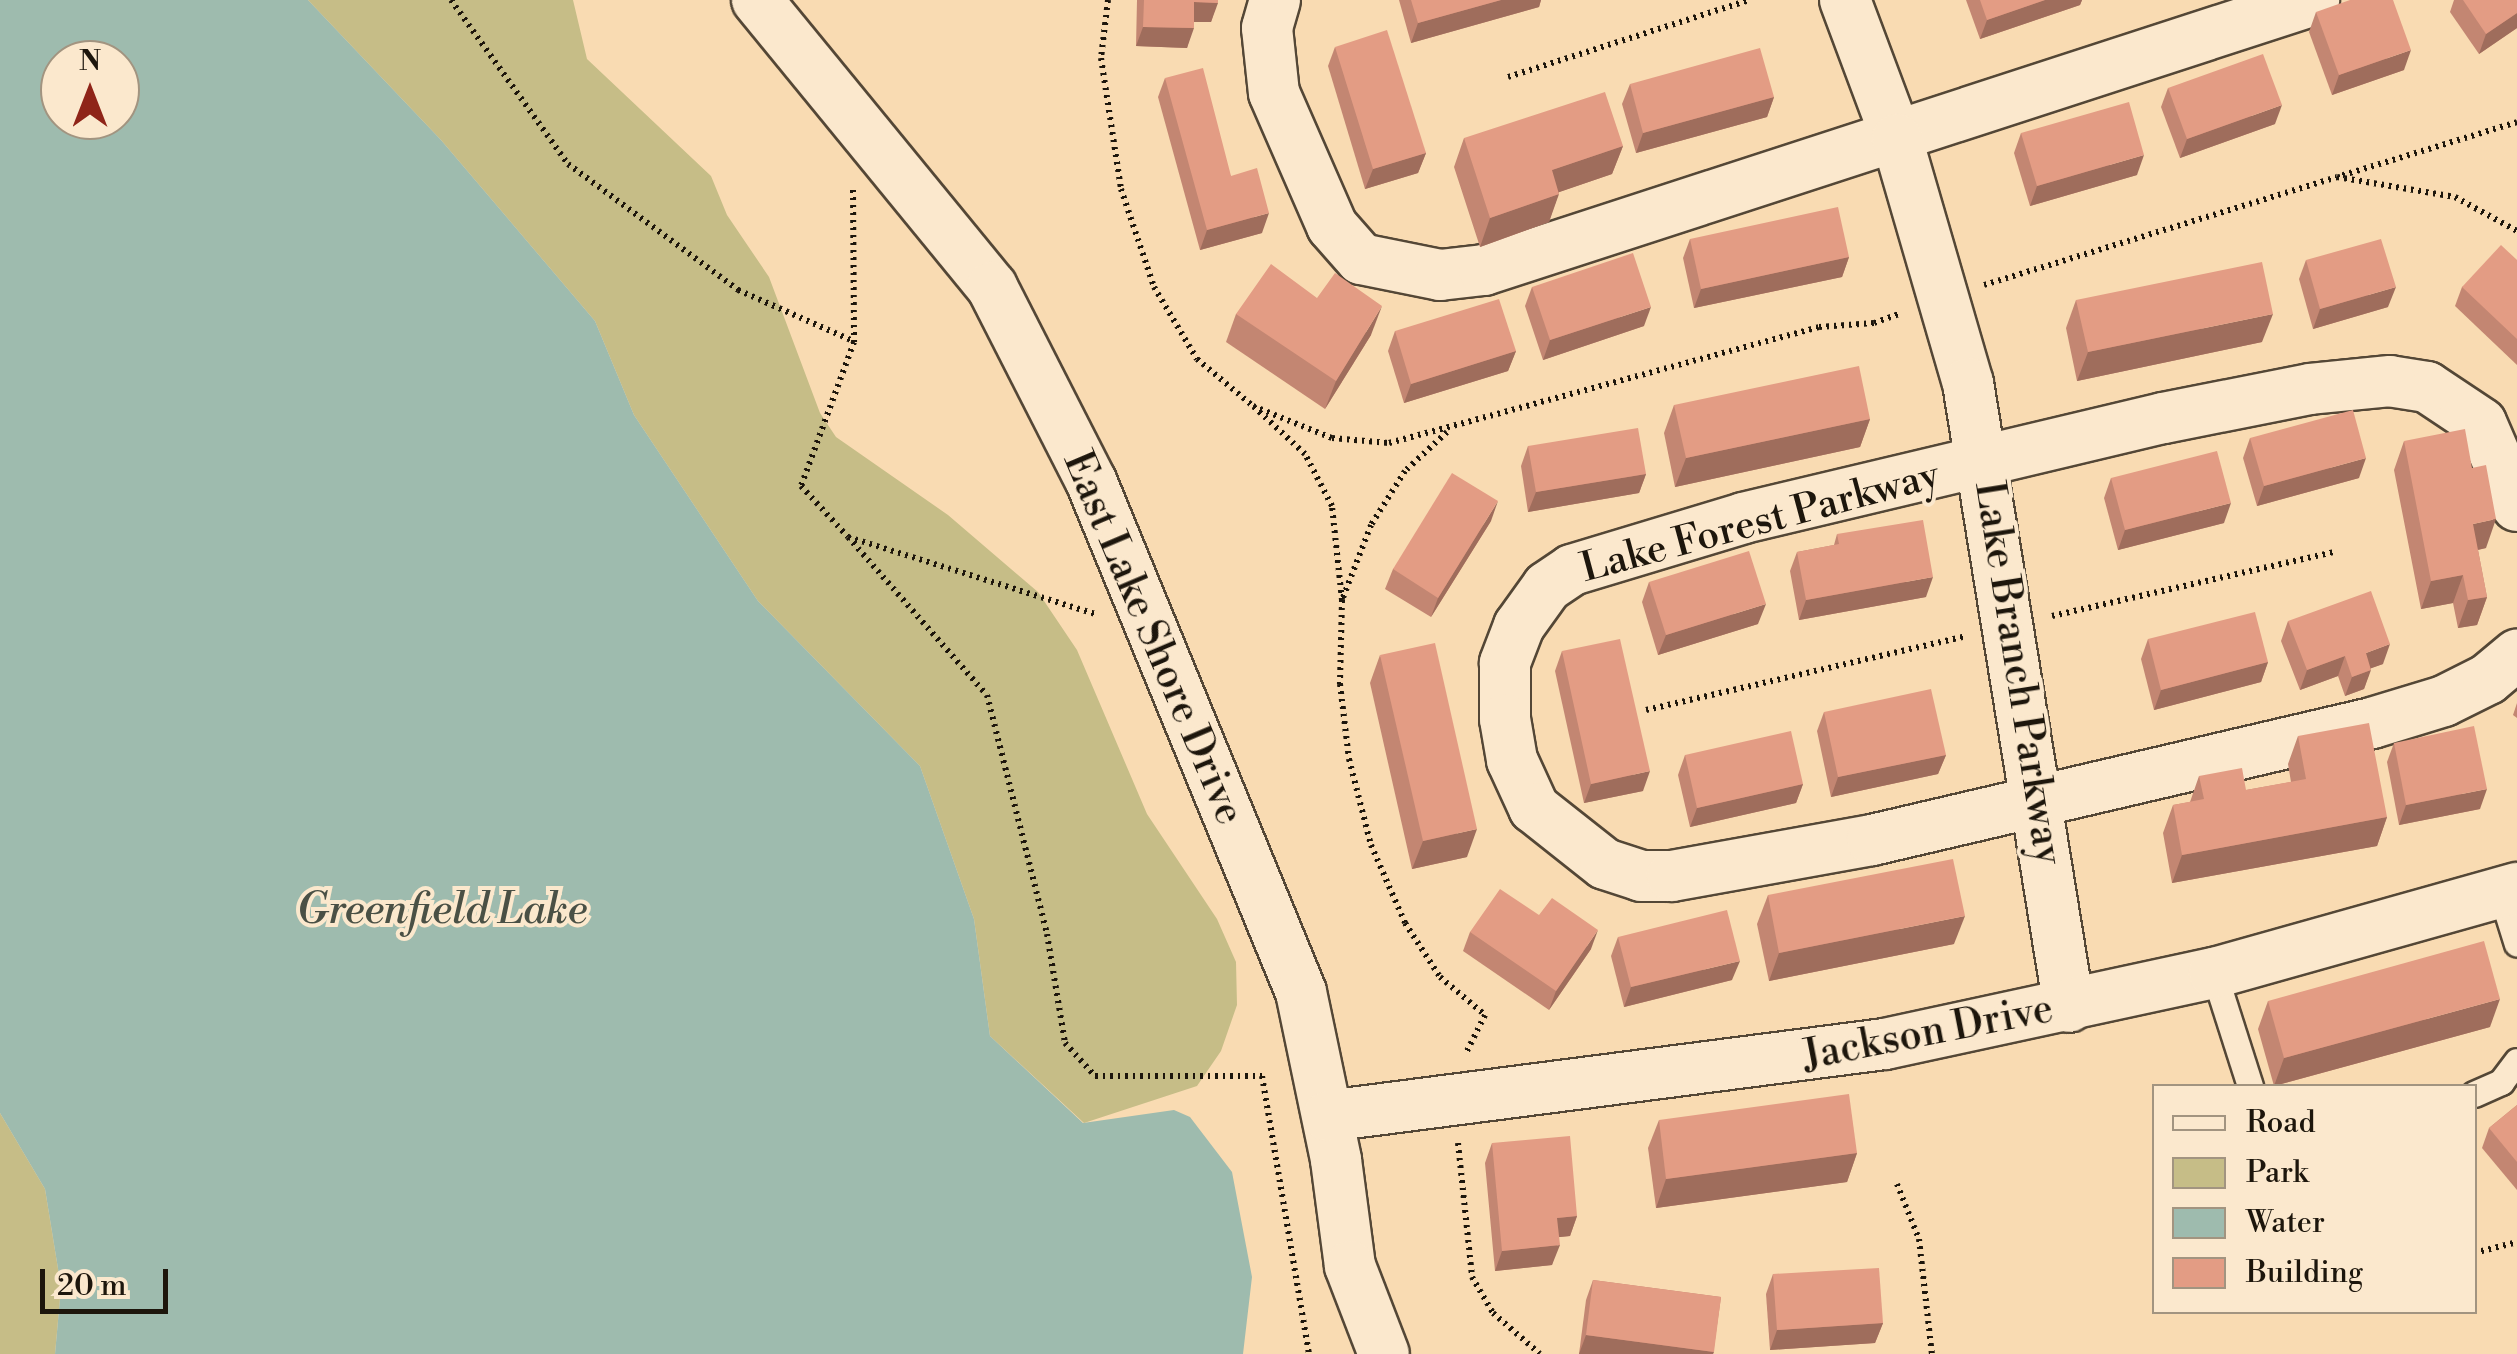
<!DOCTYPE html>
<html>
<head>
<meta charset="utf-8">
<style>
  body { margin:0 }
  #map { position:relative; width:2517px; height:1354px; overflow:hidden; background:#f9dbb2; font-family:"Libre Bodoni",serif }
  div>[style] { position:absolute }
  .green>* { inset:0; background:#c6bd87 }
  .water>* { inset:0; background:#9ebbae }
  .path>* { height:6px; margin-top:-3px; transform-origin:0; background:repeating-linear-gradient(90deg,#1d160c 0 2.5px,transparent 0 7.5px) }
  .roads { filter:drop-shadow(2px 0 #544736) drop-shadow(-2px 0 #544736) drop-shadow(0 2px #544736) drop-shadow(0 -2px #544736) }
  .service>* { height:25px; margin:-12.5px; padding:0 12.5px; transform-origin:12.5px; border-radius:12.5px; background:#fbe8cd }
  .minor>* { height:50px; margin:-25px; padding:0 25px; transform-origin:25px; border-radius:25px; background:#fbe8cd }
  .wall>* { inset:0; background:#c38672 }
  .shaded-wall>* { inset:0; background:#9f6d5c }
  .building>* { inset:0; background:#e39c84 }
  span { translate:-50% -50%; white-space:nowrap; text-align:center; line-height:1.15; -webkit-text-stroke:8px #fbe8cd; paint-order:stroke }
  .street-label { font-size:40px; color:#1d160c }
  .water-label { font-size:42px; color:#4a5045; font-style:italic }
  .legend { position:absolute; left:2152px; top:1084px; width:325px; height:230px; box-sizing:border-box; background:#fbe8cd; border:2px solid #a29480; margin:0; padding:12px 18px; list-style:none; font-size:30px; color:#1d160c }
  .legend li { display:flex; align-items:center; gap:20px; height:50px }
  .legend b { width:50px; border:2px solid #a29480 }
  .north { position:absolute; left:40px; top:40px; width:100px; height:100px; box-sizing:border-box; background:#fbe8cd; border:2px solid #a29480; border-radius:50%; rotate:0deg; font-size:28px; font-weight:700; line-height:40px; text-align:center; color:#1d160c }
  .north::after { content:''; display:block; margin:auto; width:35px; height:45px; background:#8f2418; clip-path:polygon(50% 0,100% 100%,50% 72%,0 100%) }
  .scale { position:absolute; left:40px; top:1269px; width:128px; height:45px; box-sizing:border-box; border:5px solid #1d160c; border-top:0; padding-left:12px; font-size:30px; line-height:35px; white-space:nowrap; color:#1d160c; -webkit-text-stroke:8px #fbe8cd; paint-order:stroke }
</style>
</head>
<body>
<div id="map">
  <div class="green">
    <div style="clip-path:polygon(308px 0,573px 0,587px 59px,711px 176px,727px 215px,769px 277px,820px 413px,836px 437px,948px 515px,1038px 592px,1077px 650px,1147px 814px,1217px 919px,1236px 962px,1237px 1005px,1221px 1051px,1197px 1086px,1084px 1123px,990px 1036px,974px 919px,920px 766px,758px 601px,634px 415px,595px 321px,441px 140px)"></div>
    <div style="clip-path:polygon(0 1113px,45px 1189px,61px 1287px,55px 1354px,0 1354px)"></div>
  </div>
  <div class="water">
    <div style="clip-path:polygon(evenodd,0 0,308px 0,441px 140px,595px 321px,634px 415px,758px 601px,920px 766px,974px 919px,990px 1036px,1083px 1123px,1174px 1110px,1190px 1117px,1232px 1172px,1252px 1277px,1243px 1354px,55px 1354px,61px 1287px,45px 1189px,0 1113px,0 0,60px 60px,120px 60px,120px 120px,60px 120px,60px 60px)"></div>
  </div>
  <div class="path">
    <div style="left:451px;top:0;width:201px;rotate:54.5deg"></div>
    <div style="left:568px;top:164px;width:212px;rotate:36.5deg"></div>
    <div style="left:738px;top:290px;width:126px;rotate:23.9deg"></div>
    <div style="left:1108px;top:0;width:58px;rotate:96.9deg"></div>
    <div style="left:1101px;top:58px;width:133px;rotate:81.3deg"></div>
    <div style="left:1121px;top:189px;width:103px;rotate:71.4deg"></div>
    <div style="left:1154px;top:287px;width:84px;rotate:59.2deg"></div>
    <div style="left:1197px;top:359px;width:73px;rotate:40deg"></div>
    <div style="left:1508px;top:77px;width:253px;rotate:-17.7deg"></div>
    <div style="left:2517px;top:122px;width:188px;rotate:163deg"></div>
    <div style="left:2337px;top:177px;width:120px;rotate:9.6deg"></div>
    <div style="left:2455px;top:197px;width:71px;rotate:28.7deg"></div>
    <div style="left:853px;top:190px;width:152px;rotate:89.6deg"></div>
    <div style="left:854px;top:342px;width:153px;rotate:110.2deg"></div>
    <div style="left:801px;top:486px;width:69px;rotate:47.3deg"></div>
    <div style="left:848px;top:537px;width:262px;rotate:17.3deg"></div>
    <div style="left:1984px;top:285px;width:369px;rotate:-17deg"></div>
    <div style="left:1447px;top:432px;width:57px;rotate:137.1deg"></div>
    <div style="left:1405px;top:471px;width:64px;rotate:122.2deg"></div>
    <div style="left:1371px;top:525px;width:80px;rotate:111.1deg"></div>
    <div style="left:1342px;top:600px;width:95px;rotate:-96.1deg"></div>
    <div style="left:1332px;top:506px;width:59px;rotate:-117.4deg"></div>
    <div style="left:1305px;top:454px;width:71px;rotate:-137.3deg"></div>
    <div style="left:1253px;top:406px;width:85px;rotate:22.1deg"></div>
    <div style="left:1332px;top:438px;width:57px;rotate:5deg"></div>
    <div style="left:1389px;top:443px;width:445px;rotate:-15.1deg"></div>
    <div style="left:1819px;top:327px;width:55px;rotate:-4.2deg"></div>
    <div style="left:1874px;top:323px;width:29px;rotate:-20deg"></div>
    <div style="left:848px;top:537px;width:210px;rotate:48.7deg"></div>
    <div style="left:987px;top:695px;width:246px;rotate:75.9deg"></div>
    <div style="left:1047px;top:934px;width:110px;rotate:80.6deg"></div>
    <div style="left:1065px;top:1043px;width:45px;rotate:47.7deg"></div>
    <div style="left:1095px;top:1076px;width:167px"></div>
    <div style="left:1262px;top:1076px;width:282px;rotate:80.4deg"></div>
    <div style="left:1342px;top:600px;width:84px;rotate:91.4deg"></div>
    <div style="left:1340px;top:684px;width:76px;rotate:83.2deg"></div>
    <div style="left:1349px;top:759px;width:89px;rotate:75.7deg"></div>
    <div style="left:1371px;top:845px;width:85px;rotate:66.4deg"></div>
    <div style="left:1405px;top:923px;width:64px;rotate:57.1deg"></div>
    <div style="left:1440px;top:977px;width:59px;rotate:40.2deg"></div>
    <div style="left:1485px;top:1015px;width:42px;rotate:116.6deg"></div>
    <div style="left:2052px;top:616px;width:292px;rotate:-12.8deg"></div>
    <div style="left:1646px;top:710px;width:328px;rotate:-13deg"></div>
    <div style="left:1458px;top:1143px;width:135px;rotate:84deg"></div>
    <div style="left:1472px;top:1277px;width:42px;rotate:59.7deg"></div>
    <div style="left:1493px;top:1313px;width:62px;rotate:41.1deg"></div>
    <div style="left:1897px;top:1184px;width:59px;rotate:68.2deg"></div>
    <div style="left:1919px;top:1239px;width:116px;rotate:83.6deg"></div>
    <div style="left:2474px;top:1253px;width:44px;rotate:-14.3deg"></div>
  </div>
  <div class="roads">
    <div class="service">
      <div style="left:2501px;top:893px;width:53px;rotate:72.6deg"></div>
      <div style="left:2214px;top:973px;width:119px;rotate:72.3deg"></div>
      <div style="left:2474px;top:1094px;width:30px;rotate:-24deg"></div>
      <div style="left:2501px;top:1082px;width:26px;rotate:-53deg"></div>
    </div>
    <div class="minor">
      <div style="left:757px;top:0;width:371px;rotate:50.7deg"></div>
      <div style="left:992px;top:287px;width:218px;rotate:63deg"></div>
      <div style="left:1091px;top:481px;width:552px;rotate:67.66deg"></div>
      <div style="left:1301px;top:992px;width:172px;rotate:78.2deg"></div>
      <div style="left:1336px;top:1160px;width:107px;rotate:82.5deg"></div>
      <div style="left:1350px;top:1266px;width:94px;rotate:68.9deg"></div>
      <div style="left:1275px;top:0;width:29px;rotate:106deg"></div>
      <div style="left:1267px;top:28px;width:65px;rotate:83.9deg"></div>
      <div style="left:1274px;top:93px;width:145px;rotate:66.4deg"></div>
      <div style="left:1332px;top:226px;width:44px;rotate:48.7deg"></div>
      <div style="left:1361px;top:259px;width:81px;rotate:11.4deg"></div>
      <div style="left:1440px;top:275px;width:44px;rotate:-6.5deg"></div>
      <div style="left:1484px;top:270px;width:873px;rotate:-18.02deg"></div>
      <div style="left:1845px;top:0;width:148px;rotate:69.5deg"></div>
      <div style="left:1897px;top:139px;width:254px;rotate:73.8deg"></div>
      <div style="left:1968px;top:383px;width:632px;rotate:80.81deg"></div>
      <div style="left:2517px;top:506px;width:90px;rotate:-113.4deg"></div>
      <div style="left:2481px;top:423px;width:65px;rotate:-146.3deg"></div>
      <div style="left:2427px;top:387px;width:37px;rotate:-171deg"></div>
      <div style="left:2390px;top:381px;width:80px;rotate:174.3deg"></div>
      <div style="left:2310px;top:389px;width:150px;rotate:168.8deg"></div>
      <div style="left:2163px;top:418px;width:431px;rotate:166.6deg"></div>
      <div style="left:1744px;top:518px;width:180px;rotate:163.2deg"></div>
      <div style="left:1572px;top:570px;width:30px;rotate:146deg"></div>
      <div style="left:1547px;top:587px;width:48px;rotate:125.7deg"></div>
      <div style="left:1519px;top:626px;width:40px;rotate:111deg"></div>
      <div style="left:1505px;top:663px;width:56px;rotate:90deg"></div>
      <div style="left:1505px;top:719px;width:42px;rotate:80.3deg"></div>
      <div style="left:1512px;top:760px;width:53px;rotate:65.4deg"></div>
      <div style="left:1534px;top:808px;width:90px;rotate:38.3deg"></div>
      <div style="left:1605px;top:864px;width:38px;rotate:18deg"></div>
      <div style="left:1641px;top:876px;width:31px"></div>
      <div style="left:1672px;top:876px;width:203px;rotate:-10.2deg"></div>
      <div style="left:1872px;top:840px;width:514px;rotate:-13.17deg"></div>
      <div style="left:2372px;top:723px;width:75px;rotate:-17deg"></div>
      <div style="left:2444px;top:701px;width:49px;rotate:-26.6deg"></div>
      <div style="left:2488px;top:679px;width:38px;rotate:-40deg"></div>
      <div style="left:1328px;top:1116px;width:562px;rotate:-7.37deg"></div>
      <div style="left:1885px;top:1044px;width:337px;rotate:-12.2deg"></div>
      <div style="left:2214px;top:973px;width:315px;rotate:-15.7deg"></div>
    </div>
  </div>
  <div class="wall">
    <div style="clip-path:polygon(1137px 0,1218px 0,1211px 22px,1194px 22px,1187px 48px,1136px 46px)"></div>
    <div style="clip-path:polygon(1399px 0,1541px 0,1539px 7px,1411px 43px)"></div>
    <div style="clip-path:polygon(1966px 0,2082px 0,2080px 5px,1980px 39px)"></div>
    <div style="clip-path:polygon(2454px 0,2517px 0,2517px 28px,2479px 54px,2450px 12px)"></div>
    <div style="clip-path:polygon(2316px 12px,2404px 70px,2332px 95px,2309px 32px)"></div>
    <div style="clip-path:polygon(1335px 47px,1426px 153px,1418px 173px,1365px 189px,1328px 66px)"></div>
    <div style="clip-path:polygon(1165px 78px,1231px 176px,1262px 233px,1200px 250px,1158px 97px)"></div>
    <div style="clip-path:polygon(1630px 84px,1774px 97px,1767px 117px,1636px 153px,1622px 104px)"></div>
    <div style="clip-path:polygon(2168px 88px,2275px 124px,2180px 158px,2161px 107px)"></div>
    <div style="clip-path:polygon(2021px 133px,2137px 175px,2030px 206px,2014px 153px)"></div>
    <div style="clip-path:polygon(1464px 138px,1623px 146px,1612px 174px,1559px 192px,1549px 222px,1480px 247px,1454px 167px)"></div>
    <div style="clip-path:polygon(1690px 239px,1849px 257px,1842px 277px,1694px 308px,1683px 258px)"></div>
    <div style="clip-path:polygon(2306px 260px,2388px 307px,2313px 329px,2299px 279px)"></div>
    <div style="clip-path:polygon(2517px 260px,2517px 365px,2455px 306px,2462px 287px)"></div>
    <div style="clip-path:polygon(1532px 287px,1644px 326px,1543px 360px,1525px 306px)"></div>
    <div style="clip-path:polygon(1317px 298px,1371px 335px,1325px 409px,1226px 342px,1236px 314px)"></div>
    <div style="clip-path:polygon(2076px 300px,2262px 342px,2077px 381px,2066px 328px)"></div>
    <div style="clip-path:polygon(1395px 331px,1516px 351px,1508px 371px,1404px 403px,1388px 351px)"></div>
    <div style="clip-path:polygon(1674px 405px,1870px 419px,1860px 447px,1675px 487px,1664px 433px)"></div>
    <div style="clip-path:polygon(2250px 438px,2359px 478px,2257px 506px,2243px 458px)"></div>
    <div style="clip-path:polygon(2404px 441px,2486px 548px,2478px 550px,2487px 597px,2477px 625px,2458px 628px,2453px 603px,2421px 609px,2394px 470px)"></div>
    <div style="clip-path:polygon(1528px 446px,1646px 474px,1639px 493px,1528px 512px,1521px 466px)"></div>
    <div style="clip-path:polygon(2111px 478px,2224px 523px,2118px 550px,2104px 498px)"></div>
    <div style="clip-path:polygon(1491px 521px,1431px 617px,1385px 589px,1393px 569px)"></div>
    <div style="clip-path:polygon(1837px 534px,1926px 597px,1799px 620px,1790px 571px,1797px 552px,1834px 545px)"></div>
    <div style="clip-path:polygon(1649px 582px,1758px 624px,1658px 655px,1642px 602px)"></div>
    <div style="clip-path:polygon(2288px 621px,2383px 664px,2371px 668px,2364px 689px,2345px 696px,2338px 676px,2300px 690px,2281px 641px)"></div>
    <div style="clip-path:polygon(2148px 639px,2268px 662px,2261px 682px,2154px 710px,2141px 659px)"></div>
    <div style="clip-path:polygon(1562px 651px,1643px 791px,1584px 803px,1555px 671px)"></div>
    <div style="clip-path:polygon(1380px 655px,1467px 857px,1412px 869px,1370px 683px)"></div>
    <div style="clip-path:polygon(2517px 703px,2517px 718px,2513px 715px)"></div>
    <div style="clip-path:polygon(1824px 712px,1946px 755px,1938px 774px,1831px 797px,1817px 731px)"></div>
    <div style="clip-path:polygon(2298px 736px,2387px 817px,2377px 846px,2172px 883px,2163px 833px,2173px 805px,2190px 802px,2199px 776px,2246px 790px,2291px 782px,2288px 764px)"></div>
    <div style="clip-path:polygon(2394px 743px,2480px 809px,2399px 825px,2387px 762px)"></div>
    <div style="clip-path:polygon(1685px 755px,1803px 784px,1796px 803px,1690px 827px,1678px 775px)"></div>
    <div style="clip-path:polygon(1768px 895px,1954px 944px,1769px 981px,1757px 924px)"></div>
    <div style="clip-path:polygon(1539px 915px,1591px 949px,1549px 1010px,1463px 951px,1470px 932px)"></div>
    <div style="clip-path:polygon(1618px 937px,1732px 980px,1624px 1007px,1611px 956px)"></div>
    <div style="clip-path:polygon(2268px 1001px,2490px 1027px,2274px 1086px,2258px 1029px)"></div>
    <div style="clip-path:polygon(2517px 1105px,2517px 1190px,2482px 1148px,2489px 1128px)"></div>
    <div style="clip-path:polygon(1659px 1120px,1857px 1153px,1847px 1182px,1656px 1208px,1648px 1148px)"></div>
    <div style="clip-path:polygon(1492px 1143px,1577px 1216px,1570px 1236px,1559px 1237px,1552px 1265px,1495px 1271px,1485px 1163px)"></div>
    <div style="clip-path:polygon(1773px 1274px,1883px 1323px,1875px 1343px,1770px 1350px,1766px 1294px)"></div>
    <div style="clip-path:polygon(1593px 1280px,1721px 1297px,1713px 1354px,1579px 1354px,1586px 1300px)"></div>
  </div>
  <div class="shaded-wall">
    <div style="clip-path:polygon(1501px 0,1541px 0,1539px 7px,1411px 43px,1418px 23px)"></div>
    <div style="clip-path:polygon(2045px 0,2082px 0,2080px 5px,1980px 39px,1987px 20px)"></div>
    <div style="clip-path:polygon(1194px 2px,1218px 3px,1211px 22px,1187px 22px)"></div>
    <div style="clip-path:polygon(2517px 13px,2517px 28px,2479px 54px,2486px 34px)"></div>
    <div style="clip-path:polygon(1143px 27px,1194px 28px,1187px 48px,1136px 46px)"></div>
    <div style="clip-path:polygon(2411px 50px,2404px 70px,2332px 95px,2339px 75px)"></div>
    <div style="clip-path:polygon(1774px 97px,1767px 117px,1636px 153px,1643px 133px)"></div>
    <div style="clip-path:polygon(2282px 105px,2275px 124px,2180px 158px,2187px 139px)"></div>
    <div style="clip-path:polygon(1623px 146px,1612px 174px,1542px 198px,1552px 170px)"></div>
    <div style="clip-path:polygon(1426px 153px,1418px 173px,1365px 189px,1373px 169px)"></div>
    <div style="clip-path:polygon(2144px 155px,2137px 175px,2030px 206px,2037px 186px)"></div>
    <div style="clip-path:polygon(1559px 194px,1549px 222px,1480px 247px,1490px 218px)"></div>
    <div style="clip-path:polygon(1269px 213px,1262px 233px,1200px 250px,1207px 230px)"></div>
    <div style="clip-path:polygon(1849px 257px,1842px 277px,1694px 308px,1701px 289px)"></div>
    <div style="clip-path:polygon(2396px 287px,2388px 307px,2313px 329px,2320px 309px)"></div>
    <div style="clip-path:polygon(1382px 306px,1371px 335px,1325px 409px,1336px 381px)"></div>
    <div style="clip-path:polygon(1651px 307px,1644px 326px,1543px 360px,1550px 340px)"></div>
    <div style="clip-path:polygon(2273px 314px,2262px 342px,2077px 381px,2088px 352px)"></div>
    <div style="clip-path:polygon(1516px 351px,1508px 371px,1404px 403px,1411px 384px)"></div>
    <div style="clip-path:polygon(1870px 419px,1860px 447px,1675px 487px,1686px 458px)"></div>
    <div style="clip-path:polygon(2366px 458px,2359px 478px,2257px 506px,2264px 486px)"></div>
    <div style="clip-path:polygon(1646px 474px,1639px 493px,1528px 512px,1536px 492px)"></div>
    <div style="clip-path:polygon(1498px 501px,1491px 521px,1431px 617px,1438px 598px)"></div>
    <div style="clip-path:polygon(2231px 503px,2224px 523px,2118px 550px,2125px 530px)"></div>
    <div style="clip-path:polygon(2496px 519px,2486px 548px,2463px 553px,2473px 524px)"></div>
    <div style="clip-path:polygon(2463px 575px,2453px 603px,2421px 609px,2431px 581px)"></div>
    <div style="clip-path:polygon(1933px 577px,1926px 597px,1799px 620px,1806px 600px)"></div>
    <div style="clip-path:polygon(2487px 597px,2477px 625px,2458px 628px,2468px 600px)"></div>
    <div style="clip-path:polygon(1766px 604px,1758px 624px,1658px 655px,1666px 635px)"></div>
    <div style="clip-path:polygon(2390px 644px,2383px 664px,2358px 673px,2366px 653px)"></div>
    <div style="clip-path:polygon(2345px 656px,2338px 676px,2300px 690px,2307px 670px)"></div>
    <div style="clip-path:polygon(2268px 662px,2261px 682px,2154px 710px,2161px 690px)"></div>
    <div style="clip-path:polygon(2371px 670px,2364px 689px,2345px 696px,2352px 677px)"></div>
    <div style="clip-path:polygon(1946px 755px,1938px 774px,1831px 797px,1838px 777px)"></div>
    <div style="clip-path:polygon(1650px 771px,1643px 791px,1584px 803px,1591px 784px)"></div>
    <div style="clip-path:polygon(1803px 784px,1796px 803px,1690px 827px,1697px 808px)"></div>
    <div style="clip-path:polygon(2487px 789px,2480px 809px,2399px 825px,2406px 805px)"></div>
    <div style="clip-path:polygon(2387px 817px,2377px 846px,2172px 883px,2182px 855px)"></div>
    <div style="clip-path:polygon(1477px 829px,1467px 857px,1412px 869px,1423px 841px)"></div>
    <div style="clip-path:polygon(1965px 916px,1954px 944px,1769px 981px,1779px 953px)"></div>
    <div style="clip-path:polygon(1598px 930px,1591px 949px,1549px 1010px,1556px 991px)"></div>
    <div style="clip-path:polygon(1740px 961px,1732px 980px,1624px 1007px,1631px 987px)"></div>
    <div style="clip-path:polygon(2500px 999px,2490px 1027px,2274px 1086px,2284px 1058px)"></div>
    <div style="clip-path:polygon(1857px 1153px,1847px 1182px,1656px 1208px,1666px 1179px)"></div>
    <div style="clip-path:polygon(1577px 1216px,1570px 1236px,1550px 1238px,1557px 1218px)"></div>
    <div style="clip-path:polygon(1560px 1245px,1552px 1265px,1495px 1271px,1502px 1251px)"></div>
    <div style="clip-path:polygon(1883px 1323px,1875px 1343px,1770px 1350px,1777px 1330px)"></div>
    <div style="clip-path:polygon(1586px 1335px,1714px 1352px,1713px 1354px,1579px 1354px)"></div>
  </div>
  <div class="building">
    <div style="clip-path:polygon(1144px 0,1218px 0,1218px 3px,1194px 2px,1194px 28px,1143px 27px)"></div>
    <div style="clip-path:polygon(1411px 0,1501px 0,1418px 23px)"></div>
    <div style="clip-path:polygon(1980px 0,2045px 0,1987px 20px)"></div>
    <div style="clip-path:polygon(2350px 0,2393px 0,2411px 50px,2339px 75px,2316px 12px)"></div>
    <div style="clip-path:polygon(2463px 0,2517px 0,2517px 13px,2486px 34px)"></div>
    <div style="clip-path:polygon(1387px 30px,1426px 153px,1373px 169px,1335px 47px)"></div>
    <div style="clip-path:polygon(1760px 48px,1774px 97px,1643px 133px,1630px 84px)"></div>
    <div style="clip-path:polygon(2263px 54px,2282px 105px,2187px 139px,2168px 88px)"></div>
    <div style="clip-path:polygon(1203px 68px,1231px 176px,1257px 168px,1269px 213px,1207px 230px,1165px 78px)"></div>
    <div style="clip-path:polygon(1605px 92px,1623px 146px,1552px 170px,1559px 194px,1490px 218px,1464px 138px)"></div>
    <div style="clip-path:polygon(2129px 102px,2144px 155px,2037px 186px,2021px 133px)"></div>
    <div style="clip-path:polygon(1838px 207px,1849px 257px,1701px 289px,1690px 239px)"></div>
    <div style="clip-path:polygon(2381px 239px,2396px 287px,2320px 309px,2306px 260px)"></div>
    <div style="clip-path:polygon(2501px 245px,2517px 260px,2517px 339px,2462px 287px)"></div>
    <div style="clip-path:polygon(1633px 253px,1651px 307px,1550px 340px,1532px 287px)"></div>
    <div style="clip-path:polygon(2262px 262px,2273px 314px,2088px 352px,2076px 300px)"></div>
    <div style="clip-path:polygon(1271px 264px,1317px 298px,1335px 273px,1382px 306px,1336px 381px,1236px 314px)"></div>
    <div style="clip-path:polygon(1499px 299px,1516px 351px,1411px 384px,1395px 331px)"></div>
    <div style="clip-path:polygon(1859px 366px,1870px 419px,1686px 458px,1674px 405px)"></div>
    <div style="clip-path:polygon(2353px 410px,2366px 458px,2264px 486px,2250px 438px)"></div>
    <div style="clip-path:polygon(1638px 428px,1646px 474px,1536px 492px,1528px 446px)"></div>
    <div style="clip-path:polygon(2465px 429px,2472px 468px,2486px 465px,2496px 519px,2473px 524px,2487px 597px,2468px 600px,2463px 575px,2431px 581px,2404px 441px)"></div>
    <div style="clip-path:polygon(2217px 451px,2231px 503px,2125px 530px,2111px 478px)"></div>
    <div style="clip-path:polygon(1452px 473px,1498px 501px,1438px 598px,1393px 569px)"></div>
    <div style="clip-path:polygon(1923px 520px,1933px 577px,1806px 600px,1797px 552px,1839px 544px,1837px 534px)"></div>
    <div style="clip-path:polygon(1749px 551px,1766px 604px,1666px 635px,1649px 582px)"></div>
    <div style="clip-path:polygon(2371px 591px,2390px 644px,2366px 653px,2371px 670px,2352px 677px,2345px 656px,2307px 670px,2288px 621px)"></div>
    <div style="clip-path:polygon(2255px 612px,2268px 662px,2161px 690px,2148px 639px)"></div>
    <div style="clip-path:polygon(1620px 639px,1650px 771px,1591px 784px,1562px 651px)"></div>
    <div style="clip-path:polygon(1435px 643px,1477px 829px,1423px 841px,1380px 655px)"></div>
    <div style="clip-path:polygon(1931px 689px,1946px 755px,1838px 777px,1824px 712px)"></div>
    <div style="clip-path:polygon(2369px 723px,2387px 817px,2182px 855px,2173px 805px,2204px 799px,2199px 776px,2242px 768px,2246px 790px,2306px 779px,2298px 736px)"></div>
    <div style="clip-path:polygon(2474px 726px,2487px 789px,2406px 805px,2394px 743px)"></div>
    <div style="clip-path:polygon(1791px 731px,1803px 784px,1697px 808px,1685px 755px)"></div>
    <div style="clip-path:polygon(1953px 859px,1965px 916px,1779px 953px,1768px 895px)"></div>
    <div style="clip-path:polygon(1500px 889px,1539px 915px,1552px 898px,1598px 930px,1556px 991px,1470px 932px)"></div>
    <div style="clip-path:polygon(1727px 910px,1740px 961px,1631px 987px,1618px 937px)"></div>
    <div style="clip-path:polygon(2484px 941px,2500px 999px,2284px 1058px,2268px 1001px)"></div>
    <div style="clip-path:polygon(1849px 1094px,1857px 1153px,1666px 1179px,1659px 1120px)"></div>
    <div style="clip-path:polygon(2517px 1105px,2517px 1162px,2489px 1128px)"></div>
    <div style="clip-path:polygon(1570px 1136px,1577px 1216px,1557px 1218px,1560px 1245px,1502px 1251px,1492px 1143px)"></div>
    <div style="clip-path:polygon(1879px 1268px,1883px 1323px,1777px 1330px,1773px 1274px)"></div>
    <div style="clip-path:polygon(1593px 1280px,1721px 1297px,1714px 1352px,1586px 1335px)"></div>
  </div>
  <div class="street-label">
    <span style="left:1760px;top:522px;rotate:-15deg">Lake Forest Parkway</span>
    <span style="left:1153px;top:638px;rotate:67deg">East Lake Shore Drive</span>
    <span style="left:2018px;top:673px;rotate:81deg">Lake Branch Parkway</span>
    <span style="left:1928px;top:1033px;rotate:-11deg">Jackson Drive</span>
  </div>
  <div class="water-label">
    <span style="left:442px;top:911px">Greenfield Lake</span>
  </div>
  <ul class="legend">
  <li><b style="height:12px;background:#fbe8cd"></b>Road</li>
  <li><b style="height:28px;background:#c6bd87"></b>Park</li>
  <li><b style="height:28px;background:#9ebbae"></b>Water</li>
  <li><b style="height:28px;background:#e39c84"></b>Building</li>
  </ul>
  <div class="north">N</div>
  <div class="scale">20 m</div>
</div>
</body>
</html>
